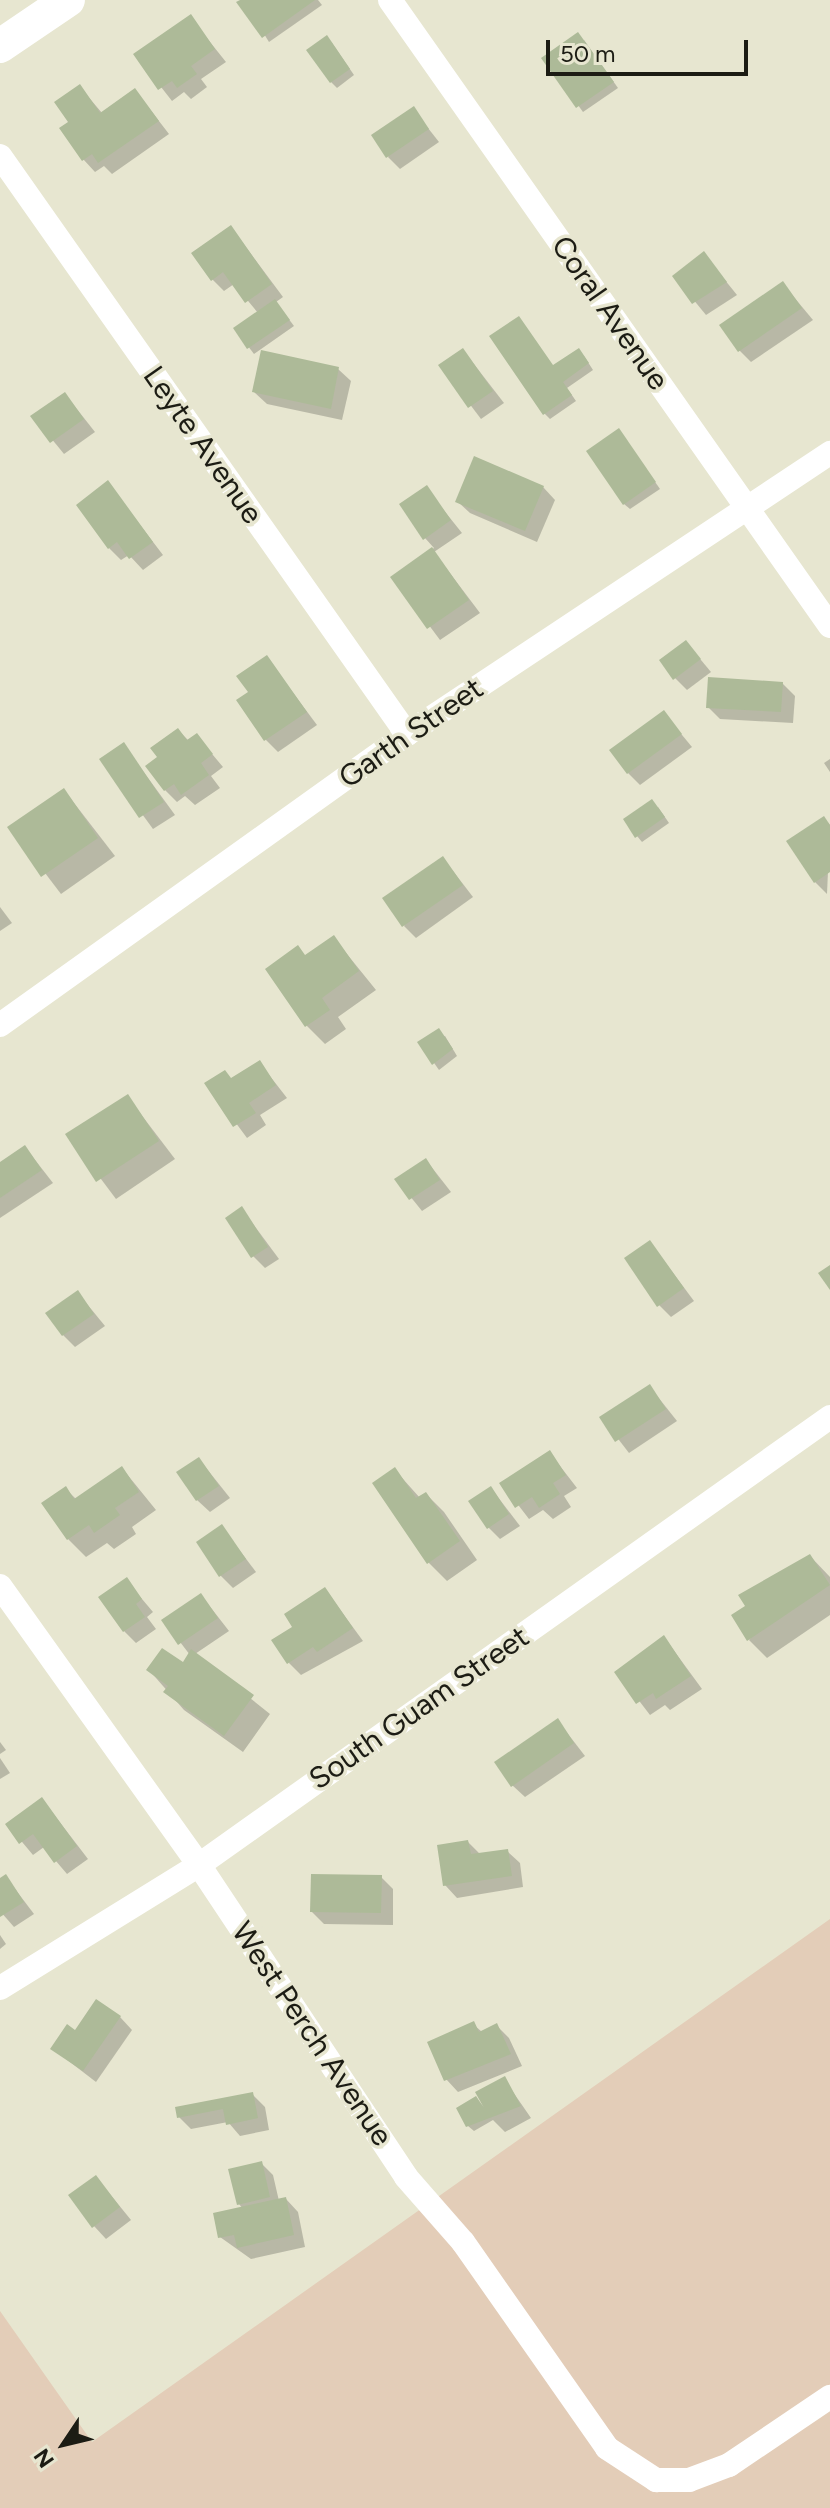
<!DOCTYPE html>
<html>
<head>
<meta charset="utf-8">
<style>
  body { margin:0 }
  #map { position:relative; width:830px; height:2508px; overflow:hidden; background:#e7e6d0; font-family:Figtree,sans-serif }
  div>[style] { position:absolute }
  .green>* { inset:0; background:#e3cdb8 }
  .shadow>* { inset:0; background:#0003 }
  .building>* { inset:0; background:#adba98 }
  .street>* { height:24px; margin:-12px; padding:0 12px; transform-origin:12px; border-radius:12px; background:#fff }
  .secondary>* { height:34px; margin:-17px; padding:0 17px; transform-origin:17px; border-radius:17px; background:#fff }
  span { translate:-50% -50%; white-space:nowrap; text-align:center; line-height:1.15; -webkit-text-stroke:7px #e7e6d0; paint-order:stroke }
  .street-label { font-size:30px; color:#1c1c14 }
  .north { position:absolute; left:24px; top:2404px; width:80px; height:80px; -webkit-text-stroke:6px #e7e6d0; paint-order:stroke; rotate:235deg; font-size:22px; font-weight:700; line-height:32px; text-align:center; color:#1c1c14 }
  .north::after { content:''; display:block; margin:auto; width:28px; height:36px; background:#1c1c14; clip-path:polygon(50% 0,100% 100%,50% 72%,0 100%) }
  .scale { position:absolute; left:546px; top:40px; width:202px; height:36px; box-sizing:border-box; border:4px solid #1c1c14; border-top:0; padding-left:10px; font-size:24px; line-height:28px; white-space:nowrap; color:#1c1c14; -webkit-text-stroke:6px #e7e6d0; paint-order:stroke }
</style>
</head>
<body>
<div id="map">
  <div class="green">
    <div style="clip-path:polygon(830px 1919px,830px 2508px,0 2508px,0 2311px,92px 2442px)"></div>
  </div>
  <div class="shadow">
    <div style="clip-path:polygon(243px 0,318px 0,322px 5px,269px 42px)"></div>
    <div style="clip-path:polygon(190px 17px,226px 62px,201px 79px,207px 87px,191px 99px,184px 92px,172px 101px,136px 55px)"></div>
    <div style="clip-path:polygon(584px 40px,618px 88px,583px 112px,544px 58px)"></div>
    <div style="clip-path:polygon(332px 43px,354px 75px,337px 88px,331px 82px)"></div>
    <div style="clip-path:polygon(80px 87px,102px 113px,135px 90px,169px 134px,112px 174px,104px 166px,95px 172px,83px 159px)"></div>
    <div style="clip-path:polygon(413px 109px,439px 142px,400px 169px,388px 157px)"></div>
    <div style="clip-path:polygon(231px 227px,283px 297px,276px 302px,294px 326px,254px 354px,235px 329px,258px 313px,234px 284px,224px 291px,212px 279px)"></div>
    <div style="clip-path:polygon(704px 254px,737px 295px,706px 315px,674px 276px)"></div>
    <div style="clip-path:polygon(783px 284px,813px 320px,751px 362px,739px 350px)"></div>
    <div style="clip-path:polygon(463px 350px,504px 403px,481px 419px,441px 366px)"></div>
    <div style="clip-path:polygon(584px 356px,593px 370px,567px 388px,576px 401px,550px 419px,544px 413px,554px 367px)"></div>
    <div style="clip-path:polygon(338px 369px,351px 381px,342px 420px,267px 404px,254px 392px)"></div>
    <div style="clip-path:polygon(65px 394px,95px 432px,64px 454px,33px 416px)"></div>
    <div style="clip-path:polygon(619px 430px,660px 489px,630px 509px,624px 504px)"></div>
    <div style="clip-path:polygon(108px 483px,163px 555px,143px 570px,129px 555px,121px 560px,109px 548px,79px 506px)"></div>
    <div style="clip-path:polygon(543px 487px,555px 500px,537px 542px,470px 513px,457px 501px)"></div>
    <div style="clip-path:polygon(426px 488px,462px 533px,434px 552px,480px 613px,440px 640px,393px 577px,434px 548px,425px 538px)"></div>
    <div style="clip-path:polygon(686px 642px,711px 672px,687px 690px,675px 678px)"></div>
    <div style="clip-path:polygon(267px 658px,317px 725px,278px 752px,266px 740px,250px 693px)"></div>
    <div style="clip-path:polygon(782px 683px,795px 696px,793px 723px,720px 719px,708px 707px)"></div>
    <div style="clip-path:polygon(663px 712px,692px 747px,640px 785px,628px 773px)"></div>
    <div style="clip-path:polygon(178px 730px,189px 741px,197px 736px,223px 767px,211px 776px,220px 788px,195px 805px,185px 796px,177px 802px,165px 790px,160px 758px)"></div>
    <div style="clip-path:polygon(124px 745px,175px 815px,153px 829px,102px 759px)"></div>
    <div style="clip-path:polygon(830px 759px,830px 772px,824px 763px)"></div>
    <div style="clip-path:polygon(64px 790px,115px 856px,61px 894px,10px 827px)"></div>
    <div style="clip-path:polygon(658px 807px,669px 823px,642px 842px,637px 836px)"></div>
    <div style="clip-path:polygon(824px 819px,830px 825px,827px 894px,815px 882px)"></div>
    <div style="clip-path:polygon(443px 858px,473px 897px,416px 938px,404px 926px)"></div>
    <div style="clip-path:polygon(0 907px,12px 923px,0 931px)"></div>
    <div style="clip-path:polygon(334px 938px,376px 990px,338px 1017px,346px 1029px,325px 1044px,307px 1026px,306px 957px)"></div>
    <div style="clip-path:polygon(445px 1036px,457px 1056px,439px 1070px,420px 1043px)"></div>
    <div style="clip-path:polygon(259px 1062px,287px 1098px,260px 1115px,266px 1125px,247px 1138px,207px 1084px,233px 1080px)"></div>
    <div style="clip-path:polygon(127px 1096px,175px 1159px,116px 1199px,68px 1135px)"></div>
    <div style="clip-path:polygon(25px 1147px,53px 1183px,0 1218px,0 1164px)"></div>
    <div style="clip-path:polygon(426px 1160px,451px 1192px,422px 1211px,397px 1180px)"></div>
    <div style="clip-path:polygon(242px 1209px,279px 1259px,265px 1268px,253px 1256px)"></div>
    <div style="clip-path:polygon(650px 1242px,694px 1301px,671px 1317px,659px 1305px)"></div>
    <div style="clip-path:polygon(78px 1293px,105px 1326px,75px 1347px,63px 1335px)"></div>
    <div style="clip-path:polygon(650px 1387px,677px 1421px,629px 1453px,602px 1418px)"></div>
    <div style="clip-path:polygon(550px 1453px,577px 1488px,564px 1496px,571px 1507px,553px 1519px,543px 1510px,529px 1519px,502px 1484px)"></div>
    <div style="clip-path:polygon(199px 1459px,230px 1498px,210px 1512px,197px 1500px)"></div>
    <div style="clip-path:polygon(122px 1468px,156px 1510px,132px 1527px,136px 1534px,114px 1549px,107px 1543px,86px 1557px,68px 1539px,66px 1489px,76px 1499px)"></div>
    <div style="clip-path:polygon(395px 1470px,420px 1498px,426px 1494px,444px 1512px,477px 1560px,447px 1581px,429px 1563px)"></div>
    <div style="clip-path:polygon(491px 1488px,520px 1526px,500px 1539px,488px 1527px)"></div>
    <div style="clip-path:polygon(222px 1527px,256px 1572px,233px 1588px,221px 1576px)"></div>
    <div style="clip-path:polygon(810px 1556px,830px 1577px,830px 1615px,767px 1658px,749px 1640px)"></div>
    <div style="clip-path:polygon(126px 1580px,153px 1612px,147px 1617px,156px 1629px,136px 1643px,124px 1631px)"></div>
    <div style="clip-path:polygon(325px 1589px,363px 1641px,301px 1675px,289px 1663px,295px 1627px)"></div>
    <div style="clip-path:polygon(201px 1595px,229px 1631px,195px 1654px,270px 1714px,243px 1752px,184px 1710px,149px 1670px,183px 1665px,190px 1655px,164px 1621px)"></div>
    <div style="clip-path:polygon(664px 1637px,702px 1689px,670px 1710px,665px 1705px,650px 1715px,617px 1672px)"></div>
    <div style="clip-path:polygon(558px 1721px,585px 1756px,525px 1797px,512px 1785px)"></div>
    <div style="clip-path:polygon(0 1742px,6px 1750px,0 1754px)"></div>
    <div style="clip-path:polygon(0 1758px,10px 1773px,0 1779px)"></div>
    <div style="clip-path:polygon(42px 1799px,88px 1859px,67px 1874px,44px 1847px,33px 1855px,7px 1824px)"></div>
    <div style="clip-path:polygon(468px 1842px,481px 1855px,507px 1851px,520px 1863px,523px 1887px,457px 1898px,445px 1885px)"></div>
    <div style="clip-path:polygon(6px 1877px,34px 1914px,14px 1927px,0 1911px,0 1881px)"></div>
    <div style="clip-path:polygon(381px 1877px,393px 1889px,393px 1925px,324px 1924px,312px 1912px)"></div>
    <div style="clip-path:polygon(0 1935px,6px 1944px,0 1949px)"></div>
    <div style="clip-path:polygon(120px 2017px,132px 2030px,96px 2082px,53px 2049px)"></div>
    <div style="clip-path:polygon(473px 2024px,482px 2032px,497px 2026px,509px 2038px,522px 2066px,458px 2092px,446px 2079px)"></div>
    <div style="clip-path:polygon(504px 2079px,531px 2118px,505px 2132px,493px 2120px,474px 2131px,468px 2126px,476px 2099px,485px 2108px)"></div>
    <div style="clip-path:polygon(252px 2094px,265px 2107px,269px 2130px,240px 2136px,228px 2122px,191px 2129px,179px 2117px)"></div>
    <div style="clip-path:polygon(261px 2163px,273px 2175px,279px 2201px,286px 2199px,298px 2212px,305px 2247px,251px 2259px,220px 2237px,243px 2209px,239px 2204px)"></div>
    <div style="clip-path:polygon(96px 2177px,131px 2220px,106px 2239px,94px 2226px)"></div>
  </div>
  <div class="building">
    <div style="clip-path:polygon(240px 0,315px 0,262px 38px,236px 2px)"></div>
    <div style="clip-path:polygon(191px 14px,215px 49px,191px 66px,197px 74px,177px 88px,172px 81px,158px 90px,133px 54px)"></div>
    <div style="clip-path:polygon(578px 32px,614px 82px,576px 108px,541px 58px)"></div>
    <div style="clip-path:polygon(327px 35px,350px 69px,330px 83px,306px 50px)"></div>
    <div style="clip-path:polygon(80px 84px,100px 113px,135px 88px,159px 121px,98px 163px,92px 154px,82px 161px,59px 128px,68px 122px,54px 102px)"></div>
    <div style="clip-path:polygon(414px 106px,429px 129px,386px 158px,371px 135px)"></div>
    <div style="clip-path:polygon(231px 225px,272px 284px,245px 303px,223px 272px,211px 281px,191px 253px)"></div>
    <div style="clip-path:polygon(704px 251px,727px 282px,692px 304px,672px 276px)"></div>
    <div style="clip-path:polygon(783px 281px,802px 308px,738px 352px,719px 325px)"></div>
    <div style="clip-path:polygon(275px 299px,290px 320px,247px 349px,233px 328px)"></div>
    <div style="clip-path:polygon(519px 316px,553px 365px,579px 348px,589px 363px,563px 382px,572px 395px,543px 415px,489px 336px)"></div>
    <div style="clip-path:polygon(463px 348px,493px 391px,468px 408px,438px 365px)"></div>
    <div style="clip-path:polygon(261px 350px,339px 367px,331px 409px,252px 392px)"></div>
    <div style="clip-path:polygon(65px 392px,84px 419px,50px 443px,30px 416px)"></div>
    <div style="clip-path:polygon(619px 428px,656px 482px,623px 505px,586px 451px)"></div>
    <div style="clip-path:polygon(474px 456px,544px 486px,525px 531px,455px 502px)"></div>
    <div style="clip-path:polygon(108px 480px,153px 542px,129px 559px,117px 542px,108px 549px,76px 505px)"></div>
    <div style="clip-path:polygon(427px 485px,451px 520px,423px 540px,399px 504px)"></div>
    <div style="clip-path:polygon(432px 547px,469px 600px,427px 629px,390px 577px)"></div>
    <div style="clip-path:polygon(686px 640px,701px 659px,673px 680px,659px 660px)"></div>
    <div style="clip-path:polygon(267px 655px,307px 712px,264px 741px,236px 700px,248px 692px,236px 676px)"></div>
    <div style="clip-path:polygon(708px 677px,783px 682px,781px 712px,706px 708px)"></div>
    <div style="clip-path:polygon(664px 710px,682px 734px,627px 774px,609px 750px)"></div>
    <div style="clip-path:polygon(178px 728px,187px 740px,197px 733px,213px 754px,201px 763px,209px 775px,181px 795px,174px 784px,164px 791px,145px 766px,157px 757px,150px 748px)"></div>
    <div style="clip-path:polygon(124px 742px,164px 802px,139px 818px,99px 759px)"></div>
    <div style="clip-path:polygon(64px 788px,98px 838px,41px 877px,7px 827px)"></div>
    <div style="clip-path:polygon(652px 799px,665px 817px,635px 838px,623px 819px)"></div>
    <div style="clip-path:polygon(824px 816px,830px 825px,830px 872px,814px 883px,786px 841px)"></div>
    <div style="clip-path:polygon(443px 856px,463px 885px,402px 927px,382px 898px)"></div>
    <div style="clip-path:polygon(334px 935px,359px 971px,322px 998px,330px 1010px,305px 1027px,265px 969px,298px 945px,305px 955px)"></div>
    <div style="clip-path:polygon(439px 1028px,453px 1049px,432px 1065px,417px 1042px)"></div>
    <div style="clip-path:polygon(260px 1060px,276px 1085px,249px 1103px,256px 1113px,233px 1127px,204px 1083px,225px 1070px,231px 1078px)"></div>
    <div style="clip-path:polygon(128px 1094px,159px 1141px,96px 1182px,65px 1134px)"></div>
    <div style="clip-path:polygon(25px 1145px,42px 1170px,0 1198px,0 1162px)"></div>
    <div style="clip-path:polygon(426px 1158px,440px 1180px,409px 1200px,394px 1179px)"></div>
    <div style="clip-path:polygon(242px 1206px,268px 1247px,251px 1258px,225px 1218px)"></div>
    <div style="clip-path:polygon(650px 1240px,684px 1288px,657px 1307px,624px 1258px)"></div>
    <div style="clip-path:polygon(830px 1265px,830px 1290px,818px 1273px)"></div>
    <div style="clip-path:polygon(78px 1290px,94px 1314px,62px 1336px,45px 1313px)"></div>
    <div style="clip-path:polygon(650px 1384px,666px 1409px,615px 1442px,599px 1417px)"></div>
    <div style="clip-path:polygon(550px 1450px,566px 1475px,553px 1483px,560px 1494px,539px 1508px,532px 1497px,515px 1508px,499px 1483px)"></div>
    <div style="clip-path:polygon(199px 1457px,219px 1486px,196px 1501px,176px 1472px)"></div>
    <div style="clip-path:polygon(122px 1466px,139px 1492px,115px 1508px,120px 1515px,94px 1533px,89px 1525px,67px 1540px,41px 1503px,66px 1486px,74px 1499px)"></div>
    <div style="clip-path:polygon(395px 1467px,416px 1498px,426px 1492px,460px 1541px,427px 1564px,372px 1483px)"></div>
    <div style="clip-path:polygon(491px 1486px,509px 1514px,487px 1529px,468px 1501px)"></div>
    <div style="clip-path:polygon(222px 1524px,246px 1559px,219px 1577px,196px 1542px)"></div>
    <div style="clip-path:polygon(810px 1554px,830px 1585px,747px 1641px,731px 1615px,745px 1606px,738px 1595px)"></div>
    <div style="clip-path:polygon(127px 1577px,142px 1599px,136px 1604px,145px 1617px,123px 1632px,98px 1597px)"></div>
    <div style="clip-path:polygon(325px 1587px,353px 1628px,317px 1652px,313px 1647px,287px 1664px,271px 1640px,292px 1627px,284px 1614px)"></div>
    <div style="clip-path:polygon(201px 1593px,218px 1618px,178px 1645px,161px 1620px)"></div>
    <div style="clip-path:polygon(664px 1635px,691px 1676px,656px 1699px,653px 1693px,636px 1704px,614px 1672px)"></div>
    <div style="clip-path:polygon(162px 1648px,183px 1662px,191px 1649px,254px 1695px,224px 1736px,163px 1692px,168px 1686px,146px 1670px)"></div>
    <div style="clip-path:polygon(558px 1718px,574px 1743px,511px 1787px,494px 1762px)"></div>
    <div style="clip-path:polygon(42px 1797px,77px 1846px,54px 1863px,33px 1834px,19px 1844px,5px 1824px)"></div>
    <div style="clip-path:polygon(468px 1840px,471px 1854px,508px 1849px,512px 1876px,443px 1886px,437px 1845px)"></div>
    <div style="clip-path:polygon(6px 1874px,24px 1902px,0 1917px,0 1878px)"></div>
    <div style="clip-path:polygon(311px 1874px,382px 1875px,381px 1913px,310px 1912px)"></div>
    <div style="clip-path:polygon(96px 1999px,121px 2016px,83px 2071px,50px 2049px,67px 2024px,75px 2030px)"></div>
    <div style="clip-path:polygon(474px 2021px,479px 2032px,497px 2023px,511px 2054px,444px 2081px,427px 2042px)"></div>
    <div style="clip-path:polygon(505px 2076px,521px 2106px,466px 2127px,456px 2108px,476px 2096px,484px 2108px,475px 2092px)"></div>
    <div style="clip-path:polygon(253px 2092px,258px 2118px,226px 2125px,223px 2109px,177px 2118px,175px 2107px)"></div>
    <div style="clip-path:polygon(262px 2161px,270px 2197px,237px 2205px,228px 2169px)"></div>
    <div style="clip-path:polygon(96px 2175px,120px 2207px,92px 2228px,68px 2195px)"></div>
    <div style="clip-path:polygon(286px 2197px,294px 2235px,237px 2248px,234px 2235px,218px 2238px,213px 2213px)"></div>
  </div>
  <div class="street">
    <div style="left:390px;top:0;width:765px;rotate:54.9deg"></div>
    <div style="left:0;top:156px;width:707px;rotate:54.85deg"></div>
    <div style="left:0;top:1025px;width:500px;rotate:-35.56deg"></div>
    <div style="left:407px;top:734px;width:508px;rotate:-33.6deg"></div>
    <div style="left:0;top:1586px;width:343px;rotate:54.5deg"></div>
    <div style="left:199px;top:1865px;width:374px;rotate:56.4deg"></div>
    <div style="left:406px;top:2177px;width:86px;rotate:48.8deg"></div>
    <div style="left:463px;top:2242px;width:251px;rotate:55deg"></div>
    <div style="left:607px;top:2448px;width:59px;rotate:33.1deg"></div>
    <div style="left:656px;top:2480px;width:33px"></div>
    <div style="left:689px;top:2480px;width:43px;rotate:-20.6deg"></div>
    <div style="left:729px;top:2465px;width:122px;rotate:-34deg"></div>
    <div style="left:0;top:1988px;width:234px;rotate:-31.7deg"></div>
    <div style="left:199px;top:1865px;width:774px;rotate:-35.37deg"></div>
  </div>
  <div class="secondary">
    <div style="left:0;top:46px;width:82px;rotate:-34.1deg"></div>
  </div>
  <div class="street-label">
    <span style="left:610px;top:313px;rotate:55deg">Coral Avenue</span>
    <span style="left:203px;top:445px;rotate:55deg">Leyte Avenue</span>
    <span style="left:411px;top:733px;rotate:-35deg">Garth Street</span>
    <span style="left:419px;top:1708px;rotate:-35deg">South Guam Street</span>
    <span style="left:312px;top:2034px;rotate:56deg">West Perch Avenue</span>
  </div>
  <div class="north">N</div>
  <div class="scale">50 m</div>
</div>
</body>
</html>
